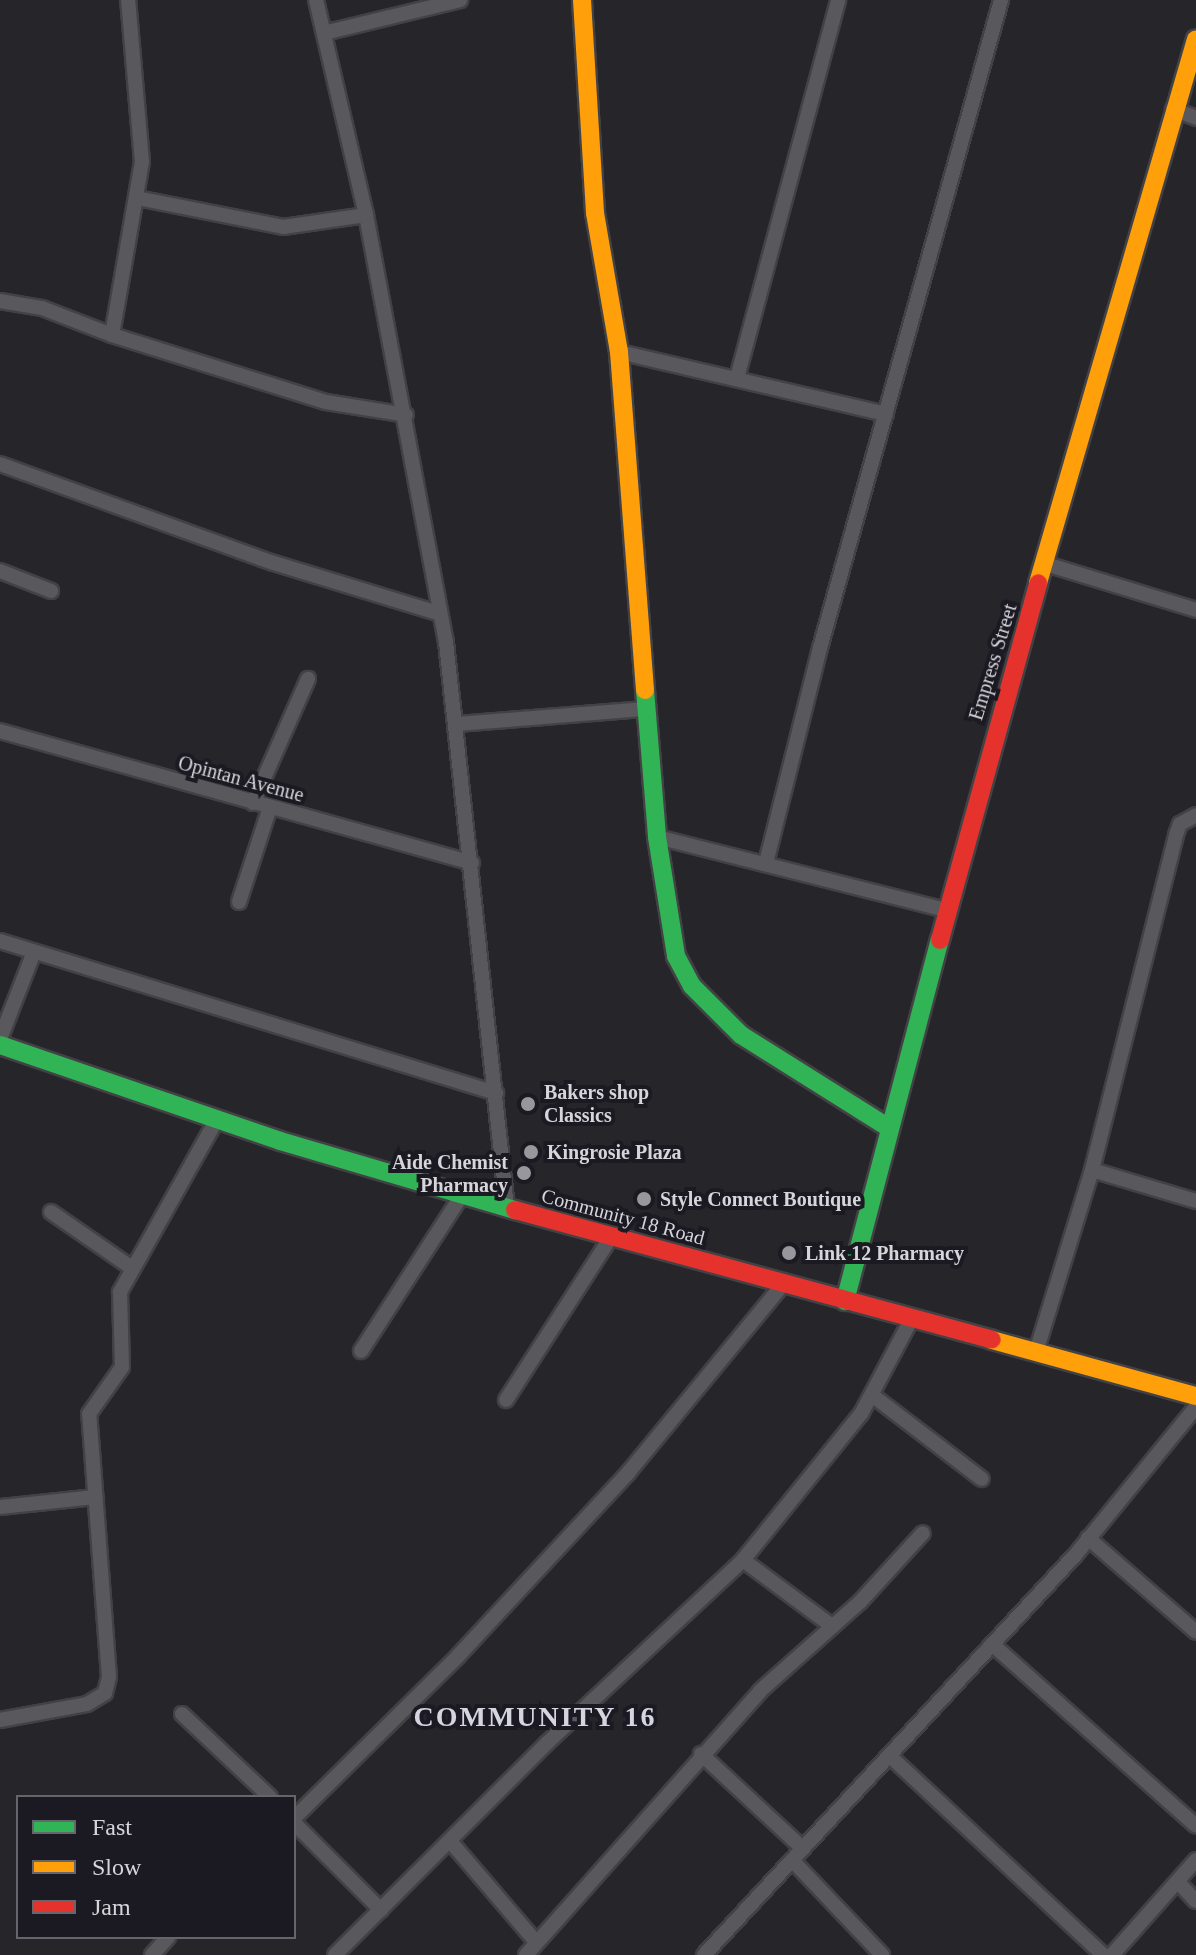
<!DOCTYPE html>
<html>
<head>
<meta charset="utf-8">
<style>
  body { margin:0 }
  #map { position:relative; width:1196px; height:1955px; overflow:hidden; background:#25252a; font-family:Georgia,serif }
  div>[style] { position:absolute }
  .roads { filter:drop-shadow(2px 0 #424246) drop-shadow(-2px 0 #424246) drop-shadow(0 2px #424246) drop-shadow(0 -2px #424246) }
  .street>* { height:14px; margin:-7px; padding:0 7px; transform-origin:7px; border-radius:7px; background:#59585c }
  .fast>* { height:18px; margin:-9px; padding:0 9px; transform-origin:9px; border-radius:9px; background:#30b455 }
  .slow>* { height:18px; margin:-9px; padding:0 9px; transform-origin:9px; border-radius:9px; background:#ff9f0a }
  .jam>* { height:18px; margin:-9px; padding:0 9px; transform-origin:9px; border-radius:9px; background:#e5322d }
  .dots>* { width:22px; height:22px; translate:-50% -50%; box-sizing:border-box; border:4px solid #1b1a22; border-radius:50% }
  span { translate:-50% -50%; white-space:nowrap; text-align:center; line-height:1.15; -webkit-text-stroke:8px #1b1a22; paint-order:stroke }
  .street-label { font-size:20px; color:#d5d5da }
  .poi-label { font-size:20px; color:#d5d5da; font-weight:700 }
  .left { translate:0 -50%; text-align:left }
  .right { translate:-100% -50%; text-align:right }
  .district-label { font-size:28px; color:#d5d5e0; font-weight:700; letter-spacing:2px }
  .legend { position:absolute; left:16px; top:1795px; width:280px; height:144px; box-sizing:border-box; background:#1b1a22; border:2px solid #65656c; margin:0; padding:10px 14px; list-style:none; font-size:24px; color:#d5d5da }
  .legend li { display:flex; align-items:center; gap:16px; height:40px }
  .legend b { width:40px; border:2px solid #65656c }
</style>
</head>
<body>
<div id="map">
  <div class="roads">
    <div class="street">
      <div style="left:316px;top:0;width:221px;rotate:76.9deg"></div>
      <div style="left:366px;top:215px;width:434px;rotate:79.4deg"></div>
      <div style="left:446px;top:642px;width:569px;rotate:83.85deg"></div>
      <div style="left:324px;top:33px;width:140px;rotate:-13.6deg"></div>
      <div style="left:1173px;top:109px;width:25px;rotate:21deg"></div>
      <div style="left:137px;top:198px;width:149px;rotate:11.2deg"></div>
      <div style="left:283px;top:227px;width:84px;rotate:-8.2deg"></div>
      <div style="left:0;top:301px;width:43px;rotate:9.5deg"></div>
      <div style="left:42px;top:308px;width:75px;rotate:21.1deg"></div>
      <div style="left:112px;top:335px;width:224px;rotate:17.4deg"></div>
      <div style="left:326px;top:402px;width:81px;rotate:9.2deg"></div>
      <div style="left:112px;top:335px;width:176px;rotate:-80.2deg"></div>
      <div style="left:142px;top:162px;width:163px;rotate:-94.9deg"></div>
      <div style="left:619px;top:352px;width:274px;rotate:13.1deg"></div>
      <div style="left:737px;top:378px;width:391px;rotate:-75deg"></div>
      <div style="left:0;top:464px;width:291px;rotate:19.9deg"></div>
      <div style="left:274px;top:563px;width:171px;rotate:17deg"></div>
      <div style="left:1046px;top:564px;width:157px;rotate:17deg"></div>
      <div style="left:0;top:571px;width:55px;rotate:21.4deg"></div>
      <div style="left:458px;top:724px;width:188px;rotate:-4.6deg"></div>
      <div style="left:0;top:731px;width:490px;rotate:15.6deg"></div>
      <div style="left:253px;top:803px;width:136px;rotate:-66.1deg"></div>
      <div style="left:657px;top:837px;width:297px;rotate:14.2deg"></div>
      <div style="left:766px;top:863px;width:222px;rotate:-75.9deg"></div>
      <div style="left:820px;top:648px;width:673px;rotate:-74.39deg"></div>
      <div style="left:239px;top:902px;width:100px;rotate:-71.9deg"></div>
      <div style="left:0;top:941px;width:519px;rotate:17.04deg"></div>
      <div style="left:0;top:1039px;width:93px;rotate:-68.7deg"></div>
      <div style="left:1092px;top:1170px;width:109px;rotate:16.6deg"></div>
      <div style="left:51px;top:1212px;width:98px;rotate:34.7deg"></div>
      <div style="left:361px;top:1351px;width:186px;rotate:-57.1deg"></div>
      <div style="left:1036px;top:1352px;width:190px;rotate:-72.9deg"></div>
      <div style="left:1092px;top:1170px;width:345px;rotate:-75.9deg"></div>
      <div style="left:1176px;top:835px;width:12px;rotate:-70deg"></div>
      <div style="left:1180px;top:824px;width:18px;rotate:-29deg"></div>
      <div style="left:872px;top:1395px;width:138px;rotate:37.4deg"></div>
      <div style="left:506px;top:1400px;width:194px;rotate:-57.2deg"></div>
      <div style="left:0;top:1507px;width:96px;rotate:-6deg"></div>
      <div style="left:1088px;top:1538px;width:143px;rotate:41deg"></div>
      <div style="left:743px;top:1560px;width:111px;rotate:36.6deg"></div>
      <div style="left:992px;top:1644px;width:273px;rotate:41.7deg"></div>
      <div style="left:182px;top:1714px;width:121px;rotate:43.3deg"></div>
      <div style="left:0;top:1720px;width:88px;rotate:-10.4deg"></div>
      <div style="left:87px;top:1704px;width:21px;rotate:-31deg"></div>
      <div style="left:105px;top:1693px;width:16px;rotate:-76deg"></div>
      <div style="left:109px;top:1677px;width:264px;rotate:-94.3deg"></div>
      <div style="left:89px;top:1414px;width:57px;rotate:-54.9deg"></div>
      <div style="left:122px;top:1367px;width:75px;rotate:-91.5deg"></div>
      <div style="left:120px;top:1292px;width:198px;rotate:-60.7deg"></div>
      <div style="left:701px;top:1754px;width:138px;rotate:42.9deg"></div>
      <div style="left:891px;top:1757px;width:290px;rotate:43deg"></div>
      <div style="left:294px;top:1818px;width:231px;rotate:-44.6deg"></div>
      <div style="left:458px;top:1656px;width:250px;rotate:-47.1deg"></div>
      <div style="left:628px;top:1473px;width:244px;rotate:-50.6deg"></div>
      <div style="left:294px;top:1823px;width:123px;rotate:45deg"></div>
      <div style="left:450px;top:1841px;width:133px;rotate:49.6deg"></div>
      <div style="left:792px;top:1860px;width:131px;rotate:46.5deg"></div>
      <div style="left:1178px;top:1882px;width:26px;rotate:47deg"></div>
      <div style="left:152px;top:1955px;width:24px;rotate:-48deg"></div>
      <div style="left:335px;top:1955px;width:300px;rotate:-45deg"></div>
      <div style="left:547px;top:1743px;width:268px;rotate:-43deg"></div>
      <div style="left:743px;top:1560px;width:188px;rotate:-51.1deg"></div>
      <div style="left:861px;top:1414px;width:106px;rotate:-62deg"></div>
      <div style="left:526px;top:1955px;width:353px;rotate:-48.4deg"></div>
      <div style="left:760px;top:1691px;width:134px;rotate:-41.7deg"></div>
      <div style="left:860px;top:1602px;width:93px;rotate:-47.6deg"></div>
      <div style="left:704px;top:1955px;width:548px;rotate:-47.14deg"></div>
      <div style="left:1077px;top:1553px;width:188px;rotate:-50.8deg"></div>
      <div style="left:1112px;top:1955px;width:127px;rotate:-48.5deg"></div>
    </div>
    <div class="fast">
      <div style="left:645px;top:690px;width:147px;rotate:85.3deg"></div>
      <div style="left:657px;top:837px;width:121px;rotate:80.9deg"></div>
      <div style="left:676px;top:956px;width:34px;rotate:62deg"></div>
      <div style="left:692px;top:986px;width:69px;rotate:45deg"></div>
      <div style="left:741px;top:1035px;width:175px;rotate:32.1deg"></div>
      <div style="left:0;top:1045px;width:296px;rotate:18.9deg"></div>
      <div style="left:280px;top:1141px;width:245px;rotate:16.4deg"></div>
      <div style="left:845px;top:1301px;width:373px;rotate:-75.3deg"></div>
    </div>
    <div class="slow">
      <div style="left:582px;top:0;width:213px;rotate:86.5deg"></div>
      <div style="left:595px;top:213px;width:141px;rotate:80.2deg"></div>
      <div style="left:619px;top:352px;width:339px;rotate:85.6deg"></div>
      <div style="left:1038px;top:583px;width:566px;rotate:-73.8deg"></div>
      <div style="left:992px;top:1340px;width:212px;rotate:15.4deg"></div>
    </div>
    <div class="jam">
      <div style="left:940px;top:940px;width:370px;rotate:-74.6deg"></div>
      <div style="left:515px;top:1210px;width:494px;rotate:15.2deg"></div>
    </div>
  </div>
  <div class="dots">
    <div style="left:528px;top:1104px;background:#97979c"></div>
    <div style="left:531px;top:1152px;background:#97979c"></div>
    <div style="left:524px;top:1173px;background:#97979c"></div>
    <div style="left:644px;top:1199px;background:#97979c"></div>
    <div style="left:789px;top:1253px;background:#97979c"></div>
  </div>
  <div class="street-label">
    <span style="left:993px;top:662px;rotate:-73deg">Empress Street</span>
    <span style="left:241px;top:779px;rotate:15deg">Opintan Avenue</span>
    <span style="left:623px;top:1217px;rotate:15deg">Community 18 Road</span>
  </div>
  <div class="poi-label">
    <span class="left" style="left:544px;top:1104px">Bakers shop<br>Classics</span>
    <span class="left" style="left:547px;top:1152px">Kingrosie Plaza</span>
    <span class="right" style="left:508px;top:1174px">Aide Chemist<br>Pharmacy</span>
    <span class="left" style="left:660px;top:1199px">Style Connect Boutique</span>
    <span class="left" style="left:805px;top:1253px">Link 12 Pharmacy</span>
  </div>
  <div class="district-label">
    <span style="left:535px;top:1717px">COMMUNITY 16</span>
  </div>
  <ul class="legend">
  <li><b style="height:10px;background:#30b455"></b>Fast</li>
  <li><b style="height:10px;background:#ff9f0a"></b>Slow</li>
  <li><b style="height:10px;background:#e5322d"></b>Jam</li>
  </ul>
</div>
</body>
</html>
